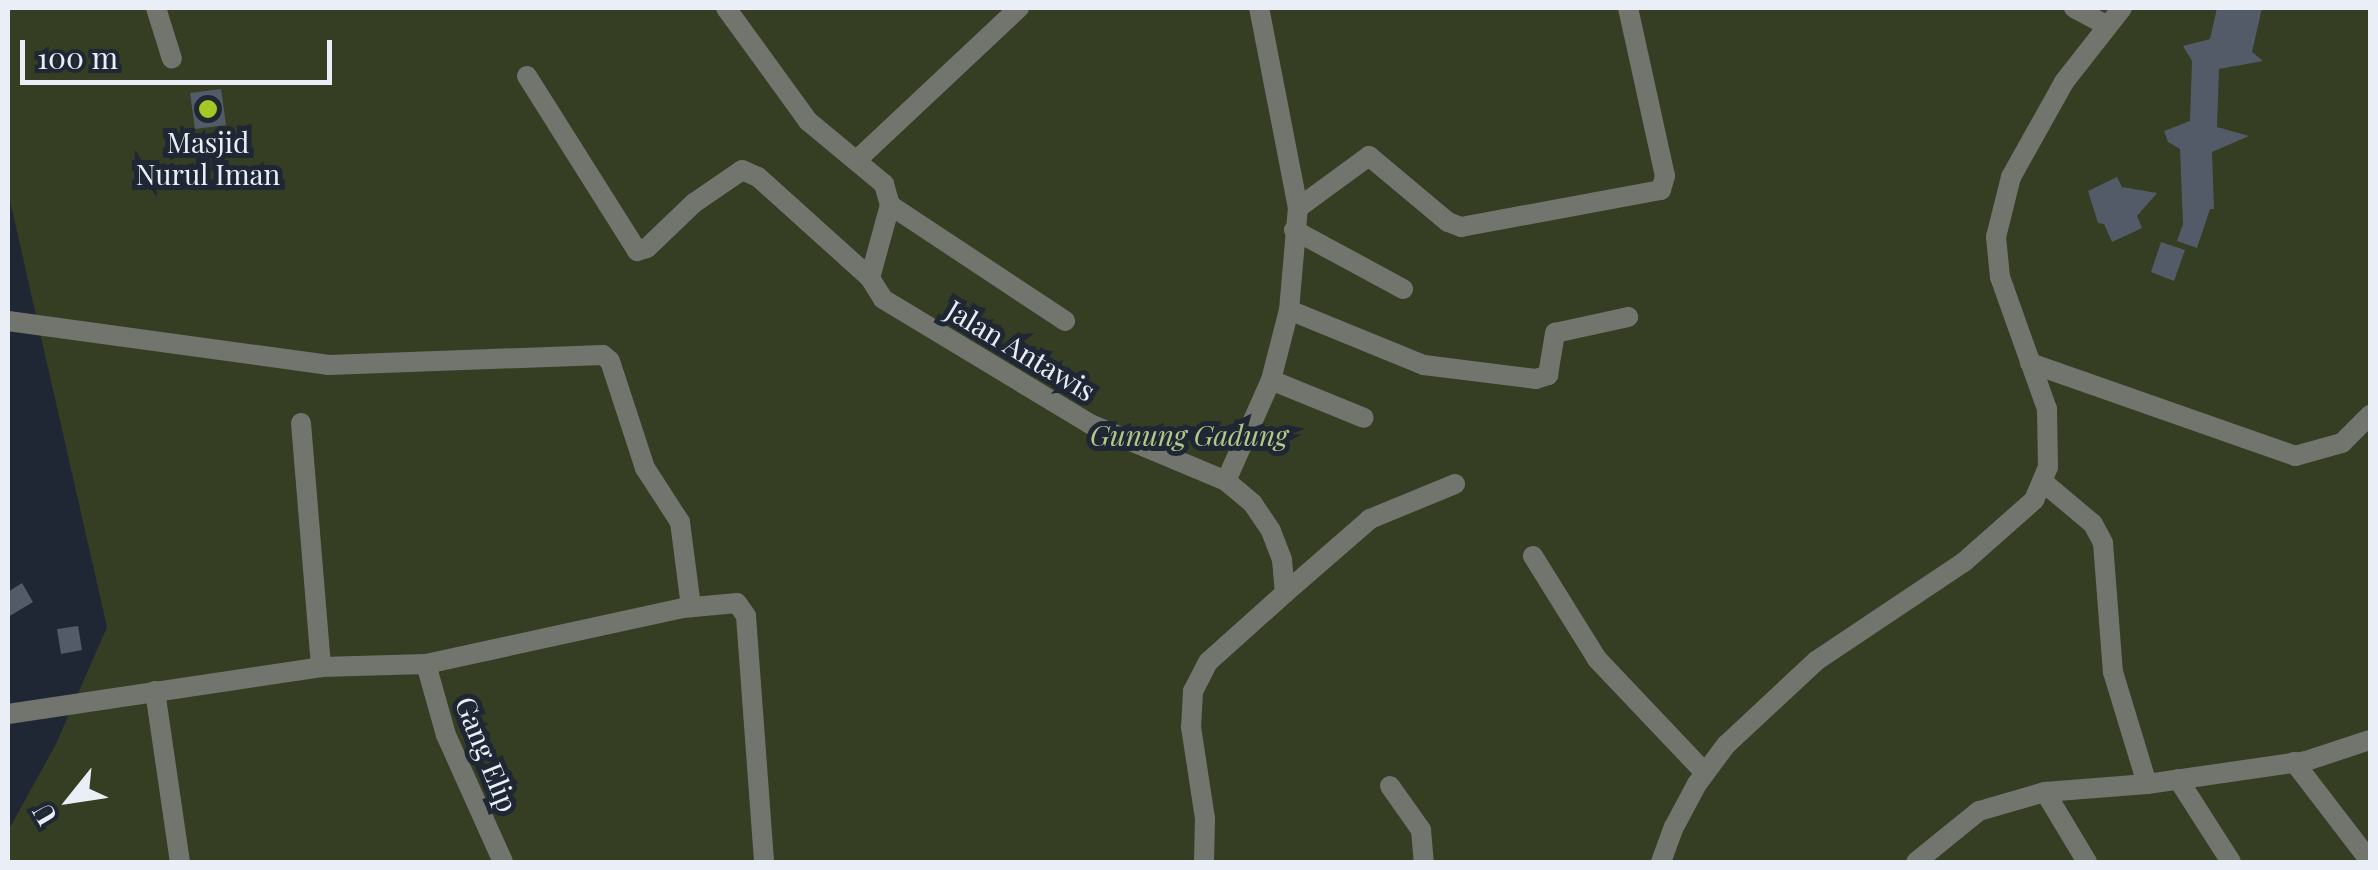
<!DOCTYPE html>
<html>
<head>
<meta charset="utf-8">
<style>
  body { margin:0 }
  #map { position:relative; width:2378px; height:870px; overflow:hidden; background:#202734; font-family:"Playfair Display",serif }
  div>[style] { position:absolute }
  .green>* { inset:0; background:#353d23 }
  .building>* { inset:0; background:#535b69 }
  .minor>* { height:20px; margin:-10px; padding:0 10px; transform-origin:10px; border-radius:10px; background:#72756d }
  .dots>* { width:28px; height:28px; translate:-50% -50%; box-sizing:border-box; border:5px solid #202734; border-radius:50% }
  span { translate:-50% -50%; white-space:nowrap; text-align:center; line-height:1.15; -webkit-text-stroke:10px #202734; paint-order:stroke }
  .poi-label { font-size:28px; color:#eaeff7 }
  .street-label { font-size:28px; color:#eaeff7 }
  .park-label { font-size:28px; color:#b4c986; font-style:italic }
  .frame { position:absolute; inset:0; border:10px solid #eaeff7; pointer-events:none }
  .north { position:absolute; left:20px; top:750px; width:100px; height:100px; -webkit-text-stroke:8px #202734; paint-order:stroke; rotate:240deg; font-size:28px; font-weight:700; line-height:40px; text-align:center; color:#eaeff7 }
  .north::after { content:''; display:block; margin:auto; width:35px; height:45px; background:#eaeff7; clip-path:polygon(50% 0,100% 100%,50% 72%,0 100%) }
  .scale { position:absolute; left:20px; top:40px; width:312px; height:45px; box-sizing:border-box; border:5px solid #eaeff7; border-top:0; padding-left:12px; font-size:30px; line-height:35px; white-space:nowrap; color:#eaeff7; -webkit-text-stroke:8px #202734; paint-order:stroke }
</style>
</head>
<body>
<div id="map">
  <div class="green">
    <div style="clip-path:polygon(8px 8px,2370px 8px,2370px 862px,8px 862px,8px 831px,56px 744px,107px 627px,8px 192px)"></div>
  </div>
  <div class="building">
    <div style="clip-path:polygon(2217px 8px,2262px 8px,2252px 52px,2263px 61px,2219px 69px,2217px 127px,2249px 136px,2212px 152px,2214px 209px,2210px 209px,2197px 248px,2177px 241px,2183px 224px,2180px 149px,2168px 142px,2164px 131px,2190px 121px,2192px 61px,2183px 46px,2210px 39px)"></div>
    <div style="clip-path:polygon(221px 89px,226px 125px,195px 129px,190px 93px)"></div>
    <div style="clip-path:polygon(2117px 177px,2122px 187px,2157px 193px,2137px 216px,2142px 228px,2112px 242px,2104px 224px,2098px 223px,2088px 191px)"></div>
    <div style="clip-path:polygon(2161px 242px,2185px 250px,2174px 281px,2151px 272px)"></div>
    <div style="clip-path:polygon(22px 583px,33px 602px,8px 617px,8px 592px)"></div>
    <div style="clip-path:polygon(78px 626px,82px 650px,61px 654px,57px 629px)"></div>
  </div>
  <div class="minor">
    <div style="left:156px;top:8px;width:53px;rotate:72.6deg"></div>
    <div style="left:726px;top:8px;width:140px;rotate:54deg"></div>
    <div style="left:808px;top:121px;width:99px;rotate:39.7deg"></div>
    <div style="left:884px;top:184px;width:22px;rotate:74deg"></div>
    <div style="left:890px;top:205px;width:76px;rotate:105.3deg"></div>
    <div style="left:870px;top:278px;width:25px;rotate:58deg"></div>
    <div style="left:883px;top:299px;width:242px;rotate:31.1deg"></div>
    <div style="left:1090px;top:424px;width:147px;rotate:22.7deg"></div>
    <div style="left:1226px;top:481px;width:35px;rotate:40deg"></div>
    <div style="left:1253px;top:504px;width:32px;rotate:56deg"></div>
    <div style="left:1271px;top:531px;width:31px;rotate:69deg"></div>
    <div style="left:1282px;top:560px;width:33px;rotate:85deg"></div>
    <div style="left:1285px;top:593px;width:103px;rotate:138.1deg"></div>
    <div style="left:1208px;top:662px;width:33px;rotate:117deg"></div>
    <div style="left:1193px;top:691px;width:36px;rotate:93deg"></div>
    <div style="left:1191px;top:727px;width:92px;rotate:81.3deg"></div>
    <div style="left:1205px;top:818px;width:44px;rotate:91.3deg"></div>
    <div style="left:2074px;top:8px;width:38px;rotate:28deg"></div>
    <div style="left:527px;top:76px;width:207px;rotate:57.8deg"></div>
    <div style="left:637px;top:251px;width:10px;rotate:-17deg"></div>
    <div style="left:647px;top:248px;width:65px;rotate:-43.8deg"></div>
    <div style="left:694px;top:203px;width:58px;rotate:-34.5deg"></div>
    <div style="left:742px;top:170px;width:17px;rotate:24deg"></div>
    <div style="left:758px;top:177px;width:151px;rotate:42deg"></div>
    <div style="left:858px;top:159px;width:221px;rotate:-43.2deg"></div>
    <div style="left:890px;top:205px;width:210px;rotate:33.5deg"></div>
    <div style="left:1298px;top:208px;width:88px;rotate:-36.2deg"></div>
    <div style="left:1369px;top:156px;width:103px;rotate:39.9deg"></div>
    <div style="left:1448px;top:222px;width:14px;rotate:21deg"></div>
    <div style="left:1461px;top:227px;width:203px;rotate:-10.5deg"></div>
    <div style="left:1661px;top:190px;width:15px;rotate:-74deg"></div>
    <div style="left:1665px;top:176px;width:172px;rotate:-102.4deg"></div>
    <div style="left:1294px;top:230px;width:124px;rotate:28.4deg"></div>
    <div style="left:1289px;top:310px;width:146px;rotate:22.2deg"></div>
    <div style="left:1424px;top:365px;width:113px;rotate:7.1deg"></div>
    <div style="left:1536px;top:379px;width:13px;rotate:-18deg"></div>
    <div style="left:1548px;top:375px;width:43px;rotate:-80.5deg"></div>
    <div style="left:1555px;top:333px;width:75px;rotate:-12.4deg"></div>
    <div style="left:8px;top:321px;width:324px;rotate:7.8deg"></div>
    <div style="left:329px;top:365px;width:274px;rotate:-2.1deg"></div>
    <div style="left:603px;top:355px;width:9px;rotate:41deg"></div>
    <div style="left:610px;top:361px;width:113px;rotate:71.9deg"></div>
    <div style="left:645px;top:468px;width:64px;rotate:57.1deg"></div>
    <div style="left:680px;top:522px;width:86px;rotate:82.6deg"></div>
    <div style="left:2030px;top:363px;width:281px;rotate:19.3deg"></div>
    <div style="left:2295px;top:456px;width:49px;rotate:-15.5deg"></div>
    <div style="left:2342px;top:443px;width:40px;rotate:-45deg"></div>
    <div style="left:1271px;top:380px;width:100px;rotate:22.2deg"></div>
    <div style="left:301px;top:423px;width:245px;rotate:85.3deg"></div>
    <div style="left:1226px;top:481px;width:111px;rotate:-66deg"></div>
    <div style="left:1271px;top:380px;width:72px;rotate:-75.6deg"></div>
    <div style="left:1289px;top:310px;width:102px;rotate:-85deg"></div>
    <div style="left:1298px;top:208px;width:204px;rotate:-101deg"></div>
    <div style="left:2043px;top:482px;width:65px;rotate:40deg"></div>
    <div style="left:2093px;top:524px;width:21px;rotate:62deg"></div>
    <div style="left:2103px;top:543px;width:129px;rotate:85.6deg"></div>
    <div style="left:2113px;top:672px;width:117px;rotate:73.1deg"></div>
    <div style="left:1533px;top:556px;width:121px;rotate:58.1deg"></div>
    <div style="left:1597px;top:659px;width:157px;rotate:46.5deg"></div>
    <div style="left:1285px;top:593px;width:113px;rotate:-41deg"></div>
    <div style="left:1370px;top:519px;width:92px;rotate:-22.4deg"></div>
    <div style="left:426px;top:664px;width:74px;rotate:74.3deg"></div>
    <div style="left:446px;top:735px;width:139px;rotate:65.8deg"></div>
    <div style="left:155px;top:691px;width:173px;rotate:81.7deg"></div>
    <div style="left:8px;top:714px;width:317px;rotate:-8.5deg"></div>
    <div style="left:321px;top:667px;width:105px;rotate:-1.6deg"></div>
    <div style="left:426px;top:664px;width:263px;rotate:-12.3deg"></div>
    <div style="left:683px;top:608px;width:54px;rotate:-5.3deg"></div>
    <div style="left:737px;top:603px;width:16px;rotate:55deg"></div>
    <div style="left:746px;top:616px;width:247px;rotate:85.8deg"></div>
    <div style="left:2294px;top:762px;width:125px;rotate:52.5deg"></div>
    <div style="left:2178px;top:779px;width:98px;rotate:57.4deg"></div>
    <div style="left:1390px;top:786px;width:54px;rotate:54.8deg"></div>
    <div style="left:1421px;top:830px;width:32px;rotate:85deg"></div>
    <div style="left:2045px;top:792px;width:82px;rotate:59deg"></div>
    <div style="left:1661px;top:862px;width:37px;rotate:-70deg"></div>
    <div style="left:1674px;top:827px;width:49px;rotate:-61.9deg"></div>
    <div style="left:1697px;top:784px;width:49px;rotate:-53.4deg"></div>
    <div style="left:1726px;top:745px;width:123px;rotate:-43deg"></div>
    <div style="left:1816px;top:661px;width:178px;rotate:-33.8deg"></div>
    <div style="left:1964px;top:562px;width:94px;rotate:-41.5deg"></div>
    <div style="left:2034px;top:500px;width:36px;rotate:-67deg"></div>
    <div style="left:2048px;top:467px;width:58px;rotate:-91deg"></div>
    <div style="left:2047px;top:409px;width:140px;rotate:-109.6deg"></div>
    <div style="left:2000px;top:277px;width:40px;rotate:-95.7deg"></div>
    <div style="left:1996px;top:237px;width:62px;rotate:-76deg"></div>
    <div style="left:2011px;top:177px;width:109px;rotate:-60.8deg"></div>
    <div style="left:2064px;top:82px;width:94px;rotate:-51.9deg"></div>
    <div style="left:1916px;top:862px;width:81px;rotate:-39deg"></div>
    <div style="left:1979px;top:811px;width:69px;rotate:-16.1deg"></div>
    <div style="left:2045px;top:792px;width:102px;rotate:-4.5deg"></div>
    <div style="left:2147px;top:784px;width:161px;rotate:-8.2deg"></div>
    <div style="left:2306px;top:761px;width:67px;rotate:-18.2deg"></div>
  </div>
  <div class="dots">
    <div style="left:208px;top:109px;background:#a3c927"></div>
  </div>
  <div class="poi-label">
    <span style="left:208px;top:158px">Masjid<br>Nurul Iman</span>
  </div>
  <div class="street-label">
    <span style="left:1021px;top:350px;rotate:31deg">Jalan Antawis</span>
    <span style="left:487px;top:754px;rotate:68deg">Gang Elip</span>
  </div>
  <div class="park-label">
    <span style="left:1189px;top:435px">Gunung Gadung</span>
  </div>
  <div class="frame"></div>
  <div class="north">U</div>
  <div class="scale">100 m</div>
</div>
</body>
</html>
